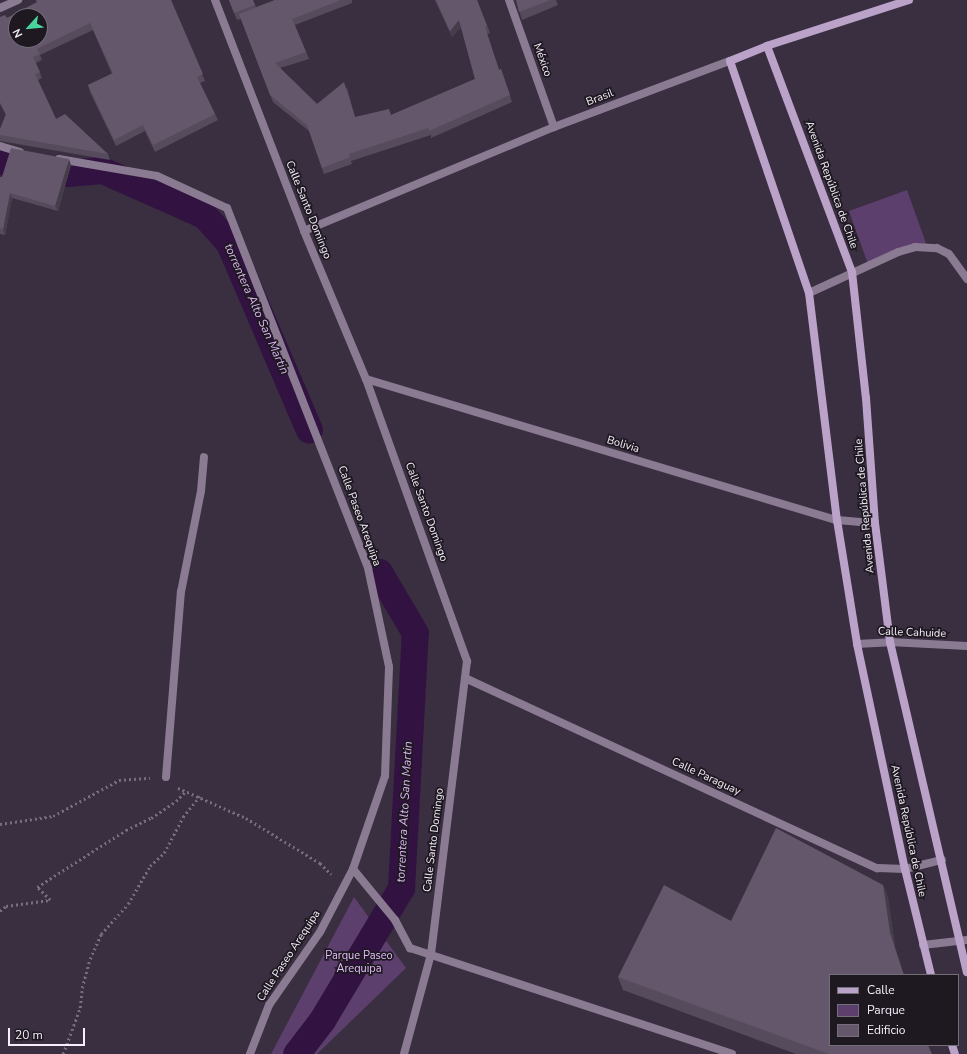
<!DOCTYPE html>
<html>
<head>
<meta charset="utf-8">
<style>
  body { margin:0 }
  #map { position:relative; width:967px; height:1054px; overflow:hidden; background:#3a2e41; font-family:"Nunito Sans",sans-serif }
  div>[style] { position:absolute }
  .green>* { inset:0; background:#5c3f6c }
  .canal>* { height:27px; margin:-13.5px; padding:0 13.5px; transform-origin:13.5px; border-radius:13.5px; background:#321241 }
  .path>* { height:2.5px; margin-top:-1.25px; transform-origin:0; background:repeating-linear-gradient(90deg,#786d7e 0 2px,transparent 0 5px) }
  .street>* { height:8px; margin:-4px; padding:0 4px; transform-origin:4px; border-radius:4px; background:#8a7b93 }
  .secondary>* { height:8px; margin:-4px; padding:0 4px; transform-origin:4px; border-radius:4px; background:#baa2c9 }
  .wall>* { inset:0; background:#564b5c }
  .shaded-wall>* { inset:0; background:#463d4b }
  .building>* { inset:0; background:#64576b }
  span { translate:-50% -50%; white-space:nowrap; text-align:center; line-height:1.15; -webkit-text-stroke:3.5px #1e1921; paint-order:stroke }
  .street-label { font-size:11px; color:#f6eefa }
  .park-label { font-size:11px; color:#e4bdfb }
  .water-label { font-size:12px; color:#dfb7f5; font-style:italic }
  .legend { position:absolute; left:829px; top:974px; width:130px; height:72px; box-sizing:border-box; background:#1e1921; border:1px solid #746e78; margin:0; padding:5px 7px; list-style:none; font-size:12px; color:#f6eefa }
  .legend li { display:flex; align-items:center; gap:8px; height:20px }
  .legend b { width:20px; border:1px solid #746e78 }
  .north { position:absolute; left:8px; top:8px; width:40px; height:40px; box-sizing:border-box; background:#1e1921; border:1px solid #746e78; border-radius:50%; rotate:243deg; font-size:11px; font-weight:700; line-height:16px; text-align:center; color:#f6eefa }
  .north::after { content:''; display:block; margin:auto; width:14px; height:18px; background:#49d49d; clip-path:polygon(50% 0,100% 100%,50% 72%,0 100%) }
  .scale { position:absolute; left:8px; top:1028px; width:77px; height:18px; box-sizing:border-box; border:2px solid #f6eefa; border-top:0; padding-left:5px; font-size:12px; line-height:14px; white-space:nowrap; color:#f6eefa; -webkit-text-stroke:3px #1e1921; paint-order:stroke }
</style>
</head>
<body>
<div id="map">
  <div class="green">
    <div style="clip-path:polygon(907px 190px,927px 246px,869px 267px,849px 211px)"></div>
    <div style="clip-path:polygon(354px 897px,406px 968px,317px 1054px,271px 1054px)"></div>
  </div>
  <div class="canal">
    <div style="left:0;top:160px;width:16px;rotate:22deg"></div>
    <div style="left:15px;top:166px;width:53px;rotate:7.5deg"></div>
    <div style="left:68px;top:173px;width:34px;rotate:-5deg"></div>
    <div style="left:102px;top:170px;width:111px;rotate:23.8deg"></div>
    <div style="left:204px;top:215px;width:38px;rotate:48deg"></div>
    <div style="left:229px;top:243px;width:203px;rotate:66.8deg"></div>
    <div style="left:296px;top:1054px;width:43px;rotate:-52.6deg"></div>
    <div style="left:322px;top:1020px;width:154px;rotate:-59.1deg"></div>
    <div style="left:401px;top:888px;width:255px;rotate:-86.9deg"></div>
    <div style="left:415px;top:633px;width:71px;rotate:-120.5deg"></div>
  </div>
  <div class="path">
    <div style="left:178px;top:788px;width:74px;rotate:23.8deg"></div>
    <div style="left:246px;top:818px;width:87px;rotate:31.3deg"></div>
    <div style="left:320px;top:863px;width:16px;rotate:45deg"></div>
    <div style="left:0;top:824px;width:54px;rotate:-8.6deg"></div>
    <div style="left:53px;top:816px;width:75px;rotate:-28.6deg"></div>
    <div style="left:119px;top:780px;width:31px;rotate:-4deg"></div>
    <div style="left:50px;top:900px;width:18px;rotate:-135deg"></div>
    <div style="left:37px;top:887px;width:106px;rotate:-32.6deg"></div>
    <div style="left:126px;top:830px;width:28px;rotate:-26deg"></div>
    <div style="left:151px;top:818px;width:30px;rotate:-34deg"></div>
    <div style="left:176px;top:801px;width:13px;rotate:-45deg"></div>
    <div style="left:0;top:911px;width:8px;rotate:-40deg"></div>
    <div style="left:6px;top:906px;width:44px;rotate:-7.8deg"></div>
    <div style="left:63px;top:1054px;width:49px;rotate:-69.7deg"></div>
    <div style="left:80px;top:1008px;width:20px;rotate:-84deg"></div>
    <div style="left:82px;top:988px;width:30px;rotate:-75deg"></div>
    <div style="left:90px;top:959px;width:27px;rotate:-66deg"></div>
    <div style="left:101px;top:934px;width:40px;rotate:-48deg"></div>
    <div style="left:128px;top:904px;width:44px;rotate:-59.9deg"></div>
    <div style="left:150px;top:866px;width:19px;rotate:-43deg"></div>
    <div style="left:164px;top:853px;width:41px;rotate:-62.2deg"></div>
    <div style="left:183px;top:817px;width:27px;rotate:-51deg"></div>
  </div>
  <div class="street">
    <div style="left:215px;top:0;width:248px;rotate:68.9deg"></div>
    <div style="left:304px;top:231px;width:160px;rotate:67.3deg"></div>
    <div style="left:366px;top:379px;width:300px;rotate:70.3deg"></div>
    <div style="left:467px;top:661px;width:295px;rotate:97deg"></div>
    <div style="left:431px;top:954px;width:104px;rotate:105.1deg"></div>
    <div style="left:509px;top:0;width:135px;rotate:70.5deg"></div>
    <div style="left:0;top:8px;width:20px;rotate:-24deg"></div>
    <div style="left:0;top:146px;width:21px;rotate:17deg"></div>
    <div style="left:59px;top:159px;width:99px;rotate:9.8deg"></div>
    <div style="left:157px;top:176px;width:77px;rotate:24.6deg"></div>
    <div style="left:227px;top:208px;width:387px;rotate:68.6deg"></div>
    <div style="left:368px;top:568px;width:101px;rotate:78deg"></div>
    <div style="left:389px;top:667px;width:109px;rotate:92.1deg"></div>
    <div style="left:385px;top:776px;width:98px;rotate:109deg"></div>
    <div style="left:353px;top:869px;width:71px;rotate:117.6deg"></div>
    <div style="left:320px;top:932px;width:89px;rotate:124.9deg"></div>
    <div style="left:269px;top:1005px;width:53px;rotate:111.2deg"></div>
    <div style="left:304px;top:231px;width:271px;rotate:-22.6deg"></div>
    <div style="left:554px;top:127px;width:188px;rotate:-20.6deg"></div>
    <div style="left:809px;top:293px;width:98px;rotate:-24.7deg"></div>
    <div style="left:898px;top:252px;width:18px;rotate:-16deg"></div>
    <div style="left:915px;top:247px;width:22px;rotate:3deg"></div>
    <div style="left:937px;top:248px;width:13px;rotate:27deg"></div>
    <div style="left:949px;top:254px;width:31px;rotate:54deg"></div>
    <div style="left:366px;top:379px;width:492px;rotate:16.7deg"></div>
    <div style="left:837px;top:520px;width:38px;rotate:5deg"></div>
    <div style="left:857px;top:644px;width:33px;rotate:-3deg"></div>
    <div style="left:890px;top:642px;width:77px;rotate:3deg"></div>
    <div style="left:465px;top:678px;width:454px;rotate:24.8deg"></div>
    <div style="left:877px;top:868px;width:28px;rotate:2deg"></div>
    <div style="left:905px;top:869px;width:38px;rotate:-14deg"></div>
    <div style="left:166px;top:777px;width:186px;rotate:-85.4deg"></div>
    <div style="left:181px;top:592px;width:103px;rotate:-78.8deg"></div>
    <div style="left:201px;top:491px;width:34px;rotate:-85deg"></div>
    <div style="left:353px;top:869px;width:66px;rotate:50.5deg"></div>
    <div style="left:395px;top:920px;width:32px;rotate:62deg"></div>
    <div style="left:410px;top:948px;width:339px;rotate:18.2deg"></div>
    <div style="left:923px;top:945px;width:44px;rotate:-6.5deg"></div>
  </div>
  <div class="secondary">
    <div style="left:909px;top:0;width:149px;rotate:162.1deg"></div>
    <div style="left:767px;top:46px;width:40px;rotate:158deg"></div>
    <div style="left:730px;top:61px;width:245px;rotate:71.2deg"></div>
    <div style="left:809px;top:293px;width:229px;rotate:83deg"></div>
    <div style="left:837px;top:520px;width:126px;rotate:80.8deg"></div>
    <div style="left:857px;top:644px;width:230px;rotate:78deg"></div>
    <div style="left:905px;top:869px;width:109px;rotate:76.2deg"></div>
    <div style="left:767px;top:46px;width:241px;rotate:69.4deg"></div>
    <div style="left:852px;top:272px;width:127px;rotate:83.7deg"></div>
    <div style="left:866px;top:398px;width:125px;rotate:85.9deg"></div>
    <div style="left:875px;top:523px;width:120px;rotate:82.8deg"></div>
    <div style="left:890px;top:642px;width:339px;rotate:76.9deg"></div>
    <div style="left:952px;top:1045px;width:9px;rotate:72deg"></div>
  </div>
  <div class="wall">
    <div style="clip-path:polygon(36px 0,171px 0,205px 81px,200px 83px,215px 114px,218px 120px,155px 152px,145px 131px,116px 146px,90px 92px,88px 85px,112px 74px,93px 30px,40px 55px,42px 60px,36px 63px,42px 78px,38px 80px,56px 119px,108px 154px,110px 160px,0 141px,0 129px,6px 115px,0 104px,0 17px,7px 18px,37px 3px)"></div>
    <div style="clip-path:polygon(229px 0,253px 0,256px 7px,275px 0,352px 0,352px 3px,295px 25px,309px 59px,280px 68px,317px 104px,347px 88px,355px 117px,391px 115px,475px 79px,461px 27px,452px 37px,435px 0,477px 0,490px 33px,487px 34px,499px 70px,501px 69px,512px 102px,431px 138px,431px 135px,351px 161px,352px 164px,324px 174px,309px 131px,273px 102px,241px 19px,237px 20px)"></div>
    <div style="clip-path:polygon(516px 0,556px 0,558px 5px,522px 20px)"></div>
    <div style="clip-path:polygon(71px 165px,58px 211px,12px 198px,5px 235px,0 234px,0 177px,2px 177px)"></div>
    <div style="clip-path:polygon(883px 885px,888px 898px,895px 946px,830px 975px,932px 1054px,796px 1054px,623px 990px,618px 977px,731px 921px)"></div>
  </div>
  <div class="shaded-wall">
    <div style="clip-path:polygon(459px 20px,461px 27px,452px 37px,450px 31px)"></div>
    <div style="clip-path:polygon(69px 159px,71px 165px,58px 211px,55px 206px)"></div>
    <div style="clip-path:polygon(10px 193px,12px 198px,5px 235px,3px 229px)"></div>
    <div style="clip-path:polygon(883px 885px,888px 898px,895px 946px,904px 975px,890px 933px)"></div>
  </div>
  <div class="building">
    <div style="clip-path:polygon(evenodd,36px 0,171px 0,203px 74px,197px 77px,215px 114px,153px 145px,143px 125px,114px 140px,88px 85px,113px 73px,90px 23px,37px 49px,40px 54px,33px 57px,40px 72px,35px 74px,56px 119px,65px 114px,108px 154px,0 135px,0 129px,6px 114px,0 102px,0 17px,5px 15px,7px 18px,37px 2px,36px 0,16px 16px,40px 16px,40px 40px,16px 40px,16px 16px)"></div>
    <div style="clip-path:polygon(229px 0,253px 0,255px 5px,234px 13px)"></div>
    <div style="clip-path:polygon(275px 0,341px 0,292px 19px,306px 52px,275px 63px,317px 104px,344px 82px,355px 117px,389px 109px,391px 115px,475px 79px,459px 20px,450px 31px,436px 0,477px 0,487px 26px,485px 27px,499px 70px,501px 69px,510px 95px,429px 131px,428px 128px,349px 154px,350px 157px,322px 168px,307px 125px,270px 95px,239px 14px)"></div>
    <div style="clip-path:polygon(516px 0,550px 0,519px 12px)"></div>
    <div style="clip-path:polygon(11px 148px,69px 159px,55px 206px,10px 193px,3px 229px,0 228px,0 177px,2px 177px)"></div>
    <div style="clip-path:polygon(776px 828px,883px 885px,890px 933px,904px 975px,830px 975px,830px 1045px,928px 1045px,932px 1054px,829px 1054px,618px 977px,664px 885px,731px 921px)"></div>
  </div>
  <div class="street-label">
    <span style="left:542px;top:60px;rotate:70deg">México</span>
    <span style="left:600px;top:98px;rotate:-21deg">Brasil</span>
    <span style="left:831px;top:185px;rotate:70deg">Avenida República de Chile</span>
    <span style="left:308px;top:210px;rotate:68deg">Calle Santo Domingo</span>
    <span style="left:623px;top:445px;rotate:17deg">Bolivia</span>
    <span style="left:865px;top:506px;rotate:-95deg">Avenida República de Chile</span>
    <span style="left:426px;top:512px;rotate:70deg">Calle Santo Domingo</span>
    <span style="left:359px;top:516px;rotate:70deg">Calle Paseo Arequipa</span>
    <span style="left:912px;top:633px;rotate:2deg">Calle Cahuide</span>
    <span style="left:706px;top:777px;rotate:25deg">Calle Paraguay</span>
    <span style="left:908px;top:831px;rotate:78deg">Avenida República de Chile</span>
    <span style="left:434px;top:840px;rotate:-83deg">Calle Santo Domingo</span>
    <span style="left:289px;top:956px;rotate:-57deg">Calle Paseo Arequipa</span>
  </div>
  <div class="park-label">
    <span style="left:359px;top:963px">Parque Paseo<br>Arequipa</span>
  </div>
  <div class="water-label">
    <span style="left:256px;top:309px;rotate:66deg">torrentera Alto San Martin</span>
    <span style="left:405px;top:812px;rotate:-87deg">torrentera Alto San Martin</span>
  </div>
  <ul class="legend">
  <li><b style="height:5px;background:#baa2c9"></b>Calle</li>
  <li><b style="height:11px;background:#5c3f6c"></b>Parque</li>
  <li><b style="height:11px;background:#64576b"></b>Edificio</li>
  </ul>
  <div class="north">N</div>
  <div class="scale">20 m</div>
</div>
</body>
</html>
